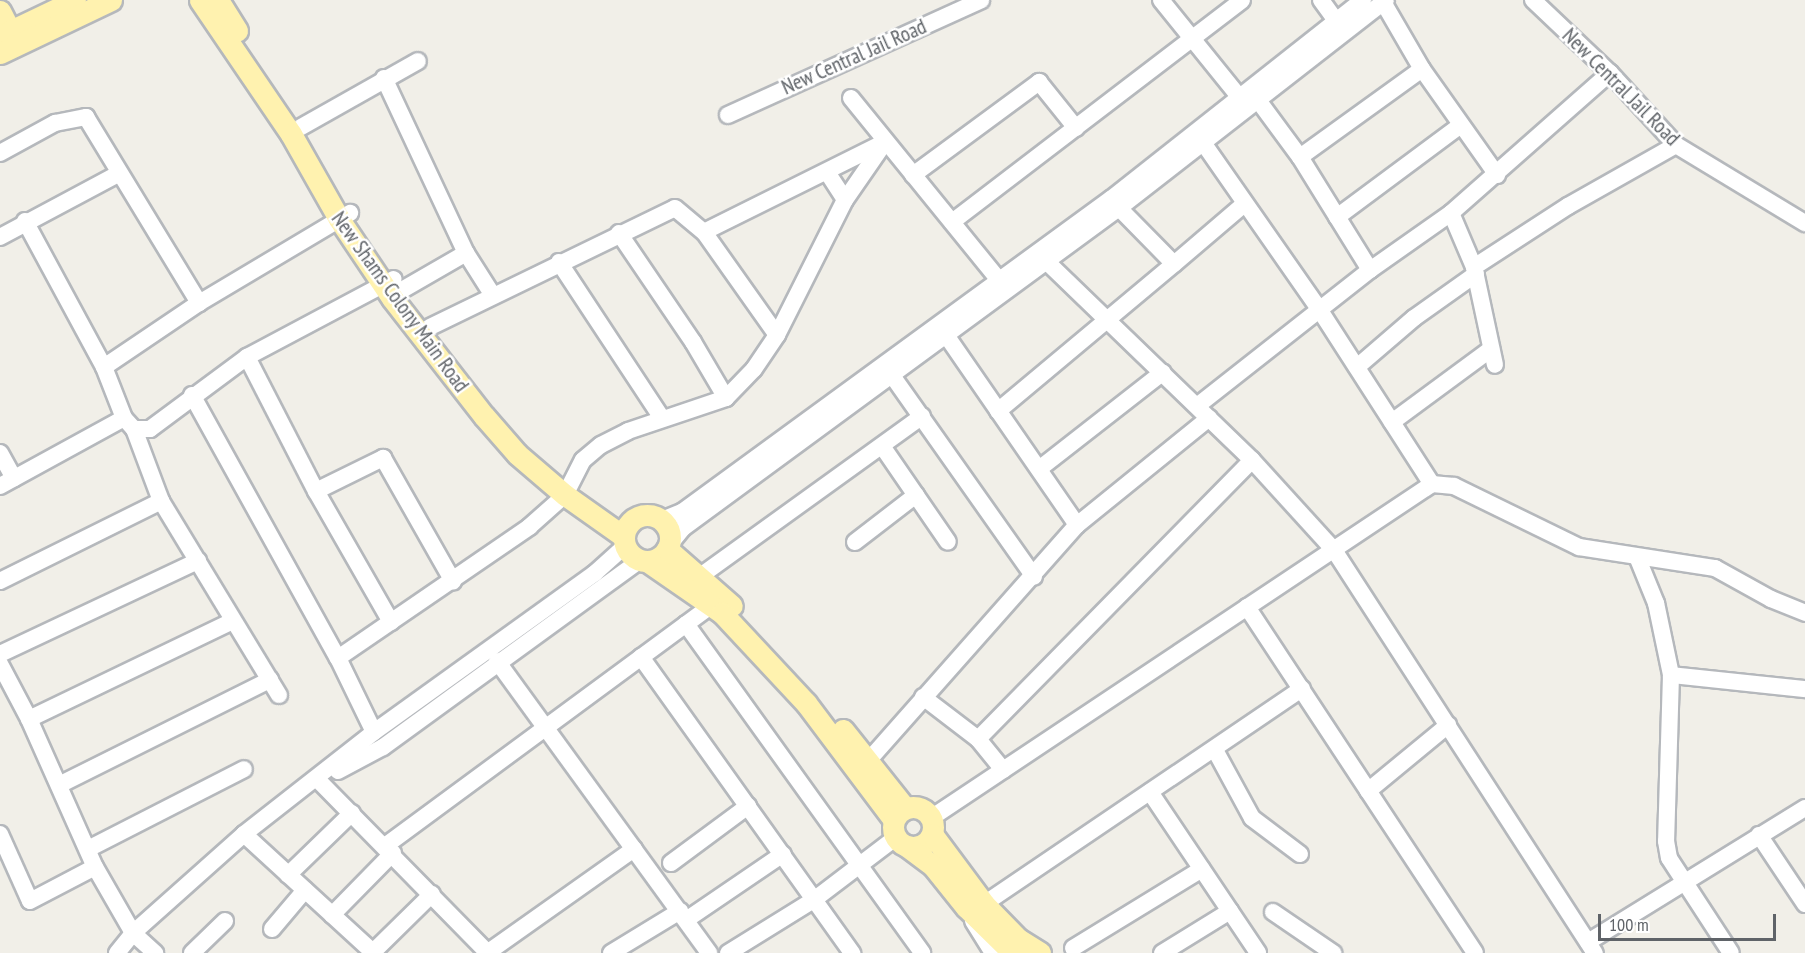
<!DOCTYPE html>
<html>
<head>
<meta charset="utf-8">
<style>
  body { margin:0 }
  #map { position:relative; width:1805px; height:953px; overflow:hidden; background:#f1efe8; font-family:"PT Sans Narrow",sans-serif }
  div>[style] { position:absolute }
  .roads { filter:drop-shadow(2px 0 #b5b8bc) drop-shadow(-2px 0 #b5b8bc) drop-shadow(0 2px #b5b8bc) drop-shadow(0 -2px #b5b8bc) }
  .minor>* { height:16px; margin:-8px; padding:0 8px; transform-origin:8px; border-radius:8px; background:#fff }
  .major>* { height:21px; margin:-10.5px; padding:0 10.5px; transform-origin:10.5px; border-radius:10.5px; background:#fff2af }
  .major>.ring { margin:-10.5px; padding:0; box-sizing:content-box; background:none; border:21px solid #fff2af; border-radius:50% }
  span { translate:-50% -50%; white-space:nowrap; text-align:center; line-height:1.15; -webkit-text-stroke:5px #fff; paint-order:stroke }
  .street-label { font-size:21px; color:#5f6368 }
  .scale { position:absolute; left:1598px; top:914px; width:178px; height:27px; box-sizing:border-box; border:3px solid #5f6368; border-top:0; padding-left:8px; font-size:18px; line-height:21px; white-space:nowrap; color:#5f6368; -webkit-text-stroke:4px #fff; paint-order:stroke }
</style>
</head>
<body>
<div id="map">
  <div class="roads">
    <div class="minor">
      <div style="left:1161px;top:0;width:127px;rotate:51.1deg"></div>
      <div style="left:1321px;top:0;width:27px;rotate:54deg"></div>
      <div style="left:1533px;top:0;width:106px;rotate:43.5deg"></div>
      <div style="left:1610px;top:73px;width:98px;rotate:47.5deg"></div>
      <div style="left:1676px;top:145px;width:151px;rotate:31.2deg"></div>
      <div style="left:1383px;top:2px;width:78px;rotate:59.8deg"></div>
      <div style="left:1422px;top:69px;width:130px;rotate:54.7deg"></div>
      <div style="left:384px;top:78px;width:193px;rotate:64.9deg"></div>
      <div style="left:466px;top:253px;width:49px;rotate:57.6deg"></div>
      <div style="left:1252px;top:92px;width:81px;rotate:53.6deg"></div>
      <div style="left:1300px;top:157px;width:133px;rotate:58.2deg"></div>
      <div style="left:851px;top:98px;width:235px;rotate:50.9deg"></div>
      <div style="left:728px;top:115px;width:278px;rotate:-24.4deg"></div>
      <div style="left:301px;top:127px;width:134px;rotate:-29.4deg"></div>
      <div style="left:1204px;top:144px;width:205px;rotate:55.1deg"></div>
      <div style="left:1321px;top:312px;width:205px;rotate:57.2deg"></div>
      <div style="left:0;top:153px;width:63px;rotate:-28.6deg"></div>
      <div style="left:55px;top:123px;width:32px;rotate:-11deg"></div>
      <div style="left:86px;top:117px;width:218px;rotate:58.7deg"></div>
      <div style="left:1300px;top:157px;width:150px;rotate:-35.8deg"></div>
      <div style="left:827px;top:172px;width:33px;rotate:57deg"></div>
      <div style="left:913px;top:175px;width:157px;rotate:-36.4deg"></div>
      <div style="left:1039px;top:82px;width:59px;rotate:51.2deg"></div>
      <div style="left:1119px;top:208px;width:78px;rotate:45.5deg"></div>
      <div style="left:1174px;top:264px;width:91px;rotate:-40.5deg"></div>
      <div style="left:1451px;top:213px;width:59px;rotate:66.9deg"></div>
      <div style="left:1474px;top:267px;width:100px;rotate:77.9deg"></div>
      <div style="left:1337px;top:217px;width:154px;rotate:-36.6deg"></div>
      <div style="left:25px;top:221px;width:166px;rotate:61.6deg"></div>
      <div style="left:104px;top:367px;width:55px;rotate:68.6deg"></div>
      <div style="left:124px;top:418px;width:15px;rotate:48deg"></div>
      <div style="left:134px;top:429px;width:16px"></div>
      <div style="left:150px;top:429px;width:121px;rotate:-36.6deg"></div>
      <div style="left:247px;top:357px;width:166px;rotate:-28deg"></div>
      <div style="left:952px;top:222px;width:365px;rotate:-37.4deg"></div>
      <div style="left:619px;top:233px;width:132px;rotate:55.8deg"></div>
      <div style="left:693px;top:342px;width:65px;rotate:59.5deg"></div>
      <div style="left:0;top:237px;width:134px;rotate:-28.1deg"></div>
      <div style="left:1046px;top:261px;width:286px;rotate:44deg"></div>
      <div style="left:1252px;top:460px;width:122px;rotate:47.7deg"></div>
      <div style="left:1334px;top:550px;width:480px;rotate:57.1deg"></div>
      <div style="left:559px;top:262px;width:187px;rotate:56.6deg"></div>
      <div style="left:1474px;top:267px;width:112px;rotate:-33deg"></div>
      <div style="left:1568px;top:206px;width:124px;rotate:-29.5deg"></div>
      <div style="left:402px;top:290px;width:74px;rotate:-30deg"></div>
      <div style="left:430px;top:327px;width:272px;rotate:-25.9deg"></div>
      <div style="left:675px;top:208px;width:38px;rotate:40deg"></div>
      <div style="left:704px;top:232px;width:126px;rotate:54.7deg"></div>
      <div style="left:946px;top:335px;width:231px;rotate:55.4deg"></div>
      <div style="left:247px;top:357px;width:151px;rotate:62.8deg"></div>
      <div style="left:316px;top:491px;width:151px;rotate:60.2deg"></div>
      <div style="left:104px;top:367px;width:115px;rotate:-34deg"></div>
      <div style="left:199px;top:303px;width:176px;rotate:-30.8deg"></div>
      <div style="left:1357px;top:367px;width:75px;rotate:-40.7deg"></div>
      <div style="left:1414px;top:318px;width:76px;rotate:-35.4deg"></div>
      <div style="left:891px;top:374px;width:248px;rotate:54.8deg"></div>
      <div style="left:192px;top:395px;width:301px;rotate:61deg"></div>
      <div style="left:338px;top:658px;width:82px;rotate:64.1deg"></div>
      <div style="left:1197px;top:406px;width:220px;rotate:-38.2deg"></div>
      <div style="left:1370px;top:270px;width:99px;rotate:-35.1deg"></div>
      <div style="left:1451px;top:213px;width:212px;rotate:-41.4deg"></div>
      <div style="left:998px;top:411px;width:229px;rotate:-39.9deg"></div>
      <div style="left:1392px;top:422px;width:123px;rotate:-36.4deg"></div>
      <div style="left:134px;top:429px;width:77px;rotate:69.4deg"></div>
      <div style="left:161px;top:501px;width:227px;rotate:58.7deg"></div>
      <div style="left:882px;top:446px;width:116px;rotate:55.5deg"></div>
      <div style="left:0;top:453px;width:29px;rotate:61deg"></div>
      <div style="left:1039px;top:469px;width:157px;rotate:-38deg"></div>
      <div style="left:0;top:486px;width:141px;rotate:-28.7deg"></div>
      <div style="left:316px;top:491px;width:75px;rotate:-26.2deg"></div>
      <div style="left:383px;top:458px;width:142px;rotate:60.4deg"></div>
      <div style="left:662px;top:520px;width:22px;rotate:-22deg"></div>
      <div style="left:682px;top:512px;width:532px;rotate:-36.14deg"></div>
      <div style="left:1112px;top:198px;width:320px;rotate:-38.3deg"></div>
      <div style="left:855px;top:542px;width:77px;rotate:-37.6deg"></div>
      <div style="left:670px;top:544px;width:21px;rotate:-51deg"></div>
      <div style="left:683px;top:528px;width:541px;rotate:-36.28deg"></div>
      <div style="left:1119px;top:208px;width:338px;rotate:-37.9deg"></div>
      <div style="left:1638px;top:559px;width:48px;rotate:67.8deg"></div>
      <div style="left:1656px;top:603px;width:74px;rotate:78.2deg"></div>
      <div style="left:1671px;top:675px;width:166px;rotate:91.7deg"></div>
      <div style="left:1666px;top:841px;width:17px;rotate:80deg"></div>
      <div style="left:1669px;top:858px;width:113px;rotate:56.9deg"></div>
      <div style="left:699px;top:577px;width:275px;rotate:-35.8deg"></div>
      <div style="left:0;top:581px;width:180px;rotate:-26.4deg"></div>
      <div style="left:1247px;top:607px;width:414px;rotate:56.6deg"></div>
      <div style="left:686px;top:624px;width:405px;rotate:54.3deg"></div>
      <div style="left:0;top:654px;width:219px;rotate:-25.2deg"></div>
      <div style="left:641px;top:657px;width:364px;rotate:54.5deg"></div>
      <div style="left:338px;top:658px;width:232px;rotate:-34.4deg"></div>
      <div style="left:529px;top:527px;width:48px;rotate:-41.6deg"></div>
      <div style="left:565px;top:495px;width:39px;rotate:-63deg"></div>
      <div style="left:583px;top:460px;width:23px;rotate:-40deg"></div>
      <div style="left:601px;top:445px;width:30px;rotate:-27deg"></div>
      <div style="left:628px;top:431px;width:103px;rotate:-18.6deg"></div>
      <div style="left:726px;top:398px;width:40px;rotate:-46deg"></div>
      <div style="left:754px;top:369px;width:41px;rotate:-55.9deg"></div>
      <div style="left:777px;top:335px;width:151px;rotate:-63.3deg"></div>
      <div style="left:845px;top:200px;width:70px;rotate:-55.4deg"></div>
      <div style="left:885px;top:142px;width:202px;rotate:153.6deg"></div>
      <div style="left:497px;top:661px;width:361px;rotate:54deg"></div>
      <div style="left:0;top:664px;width:62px;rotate:62.2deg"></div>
      <div style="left:29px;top:719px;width:162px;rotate:66deg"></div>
      <div style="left:95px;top:867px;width:76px;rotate:60.1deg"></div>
      <div style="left:133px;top:933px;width:30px;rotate:42deg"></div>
      <div style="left:1671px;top:675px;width:135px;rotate:6deg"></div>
      <div style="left:923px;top:697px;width:69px;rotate:37.4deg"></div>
      <div style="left:978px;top:739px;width:40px;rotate:51deg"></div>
      <div style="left:29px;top:719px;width:226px;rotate:-25.7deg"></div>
      <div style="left:978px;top:739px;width:391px;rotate:-45.5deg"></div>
      <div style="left:1215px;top:750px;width:77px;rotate:61.4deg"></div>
      <div style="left:1252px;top:818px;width:60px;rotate:36.9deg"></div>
      <div style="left:868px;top:761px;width:315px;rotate:-48.5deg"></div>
      <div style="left:1077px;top:525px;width:170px;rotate:-39deg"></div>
      <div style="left:338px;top:771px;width:51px;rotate:-28.1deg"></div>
      <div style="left:383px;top:747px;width:318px;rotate:-36deg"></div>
      <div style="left:318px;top:780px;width:243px;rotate:45.5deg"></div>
      <div style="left:59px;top:785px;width:236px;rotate:-26.5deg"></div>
      <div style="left:1368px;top:791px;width:104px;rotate:-39.5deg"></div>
      <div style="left:1150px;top:792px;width:194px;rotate:56.1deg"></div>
      <div style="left:931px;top:818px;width:602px;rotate:-33.69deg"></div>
      <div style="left:1432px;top:484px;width:22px;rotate:5deg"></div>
      <div style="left:1454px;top:486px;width:139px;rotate:26deg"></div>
      <div style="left:1579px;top:547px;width:138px;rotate:8.8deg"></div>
      <div style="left:1715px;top:568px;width:64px;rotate:29deg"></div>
      <div style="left:1771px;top:599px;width:37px;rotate:22deg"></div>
      <div style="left:0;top:834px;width:73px;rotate:65.9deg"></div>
      <div style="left:30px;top:901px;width:73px;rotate:-27.6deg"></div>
      <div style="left:244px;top:834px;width:175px;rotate:42.5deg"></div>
      <div style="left:1759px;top:835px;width:83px;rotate:56.3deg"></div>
      <div style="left:385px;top:846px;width:406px;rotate:-36.4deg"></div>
      <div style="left:88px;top:849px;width:175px;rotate:-27.1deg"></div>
      <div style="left:671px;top:863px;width:96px;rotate:-36.5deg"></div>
      <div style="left:288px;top:875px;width:89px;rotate:-44.1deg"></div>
      <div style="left:984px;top:904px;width:384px;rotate:-34.1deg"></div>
      <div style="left:1273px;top:912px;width:73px;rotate:34.3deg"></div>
      <div style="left:332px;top:915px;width:87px;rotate:-45.5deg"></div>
      <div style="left:686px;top:920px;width:117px;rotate:-34.2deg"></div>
      <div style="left:973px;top:921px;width:38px;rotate:58deg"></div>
      <div style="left:272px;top:929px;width:51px;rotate:-49.8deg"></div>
      <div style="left:1588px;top:942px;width:255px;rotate:-31.7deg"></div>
      <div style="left:1073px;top:948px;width:151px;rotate:-31.5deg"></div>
      <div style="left:117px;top:953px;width:26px;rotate:-51deg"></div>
      <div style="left:133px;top:933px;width:149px;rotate:-41.7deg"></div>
      <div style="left:244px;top:834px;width:165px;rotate:-38.1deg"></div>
      <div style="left:374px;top:732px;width:272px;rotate:-35.7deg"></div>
      <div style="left:595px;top:573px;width:40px;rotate:-42deg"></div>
      <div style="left:192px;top:953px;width:46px;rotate:-44.1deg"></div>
      <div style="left:372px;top:953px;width:84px;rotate:-44.5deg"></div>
      <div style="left:487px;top:953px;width:180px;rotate:-35.3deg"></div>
      <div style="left:611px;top:953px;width:81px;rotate:-31.3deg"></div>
      <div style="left:728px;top:953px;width:102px;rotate:-31.8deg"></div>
      <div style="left:815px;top:899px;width:101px;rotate:-37.3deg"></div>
      <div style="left:1162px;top:953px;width:80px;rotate:-31.7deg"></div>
    </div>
    <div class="major">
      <div style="left:200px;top:0;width:162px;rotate:55.8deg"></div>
      <div style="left:291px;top:134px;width:98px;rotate:60.5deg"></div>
      <div style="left:339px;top:219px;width:95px;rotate:56.1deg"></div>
      <div style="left:392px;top:298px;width:150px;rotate:52.1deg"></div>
      <div style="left:484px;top:416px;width:50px;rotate:49deg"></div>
      <div style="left:517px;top:454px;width:63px;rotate:40.5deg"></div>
      <div style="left:565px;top:495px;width:71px;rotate:35.3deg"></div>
      <div style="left:218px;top:0;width:36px;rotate:58deg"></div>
      <div style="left:0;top:11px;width:36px;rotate:63deg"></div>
      <div style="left:0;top:36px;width:83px;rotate:-25.6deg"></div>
      <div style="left:0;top:53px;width:123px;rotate:-25.5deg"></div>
      <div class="ring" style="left:624px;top:515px;width:25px;height:25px"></div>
      <div style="left:667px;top:549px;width:86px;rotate:41.2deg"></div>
      <div style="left:647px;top:561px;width:91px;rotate:34.7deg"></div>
      <div style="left:722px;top:613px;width:123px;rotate:47deg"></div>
      <div style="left:806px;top:703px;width:146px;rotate:53.1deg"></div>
      <div style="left:843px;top:730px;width:100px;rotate:51.5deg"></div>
      <div class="ring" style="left:893px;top:807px;width:19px;height:19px"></div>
      <div style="left:932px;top:834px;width:87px;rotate:53.4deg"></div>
      <div style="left:984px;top:904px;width:49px;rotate:45.8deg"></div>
      <div style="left:1018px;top:939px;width:26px;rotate:32deg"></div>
      <div style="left:908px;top:847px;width:31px;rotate:37deg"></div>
      <div style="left:933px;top:866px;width:53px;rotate:51.2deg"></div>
      <div style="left:966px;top:907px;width:66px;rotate:44.4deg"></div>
    </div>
  </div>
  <div class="street-label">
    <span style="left:854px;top:57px;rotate:-24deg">New Central Jail Road</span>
    <span style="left:1621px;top:87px;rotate:45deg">New Central Jail Road</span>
    <span style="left:400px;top:302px;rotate:54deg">New Shams Colony Main Road</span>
  </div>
  <div class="scale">100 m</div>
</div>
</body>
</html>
